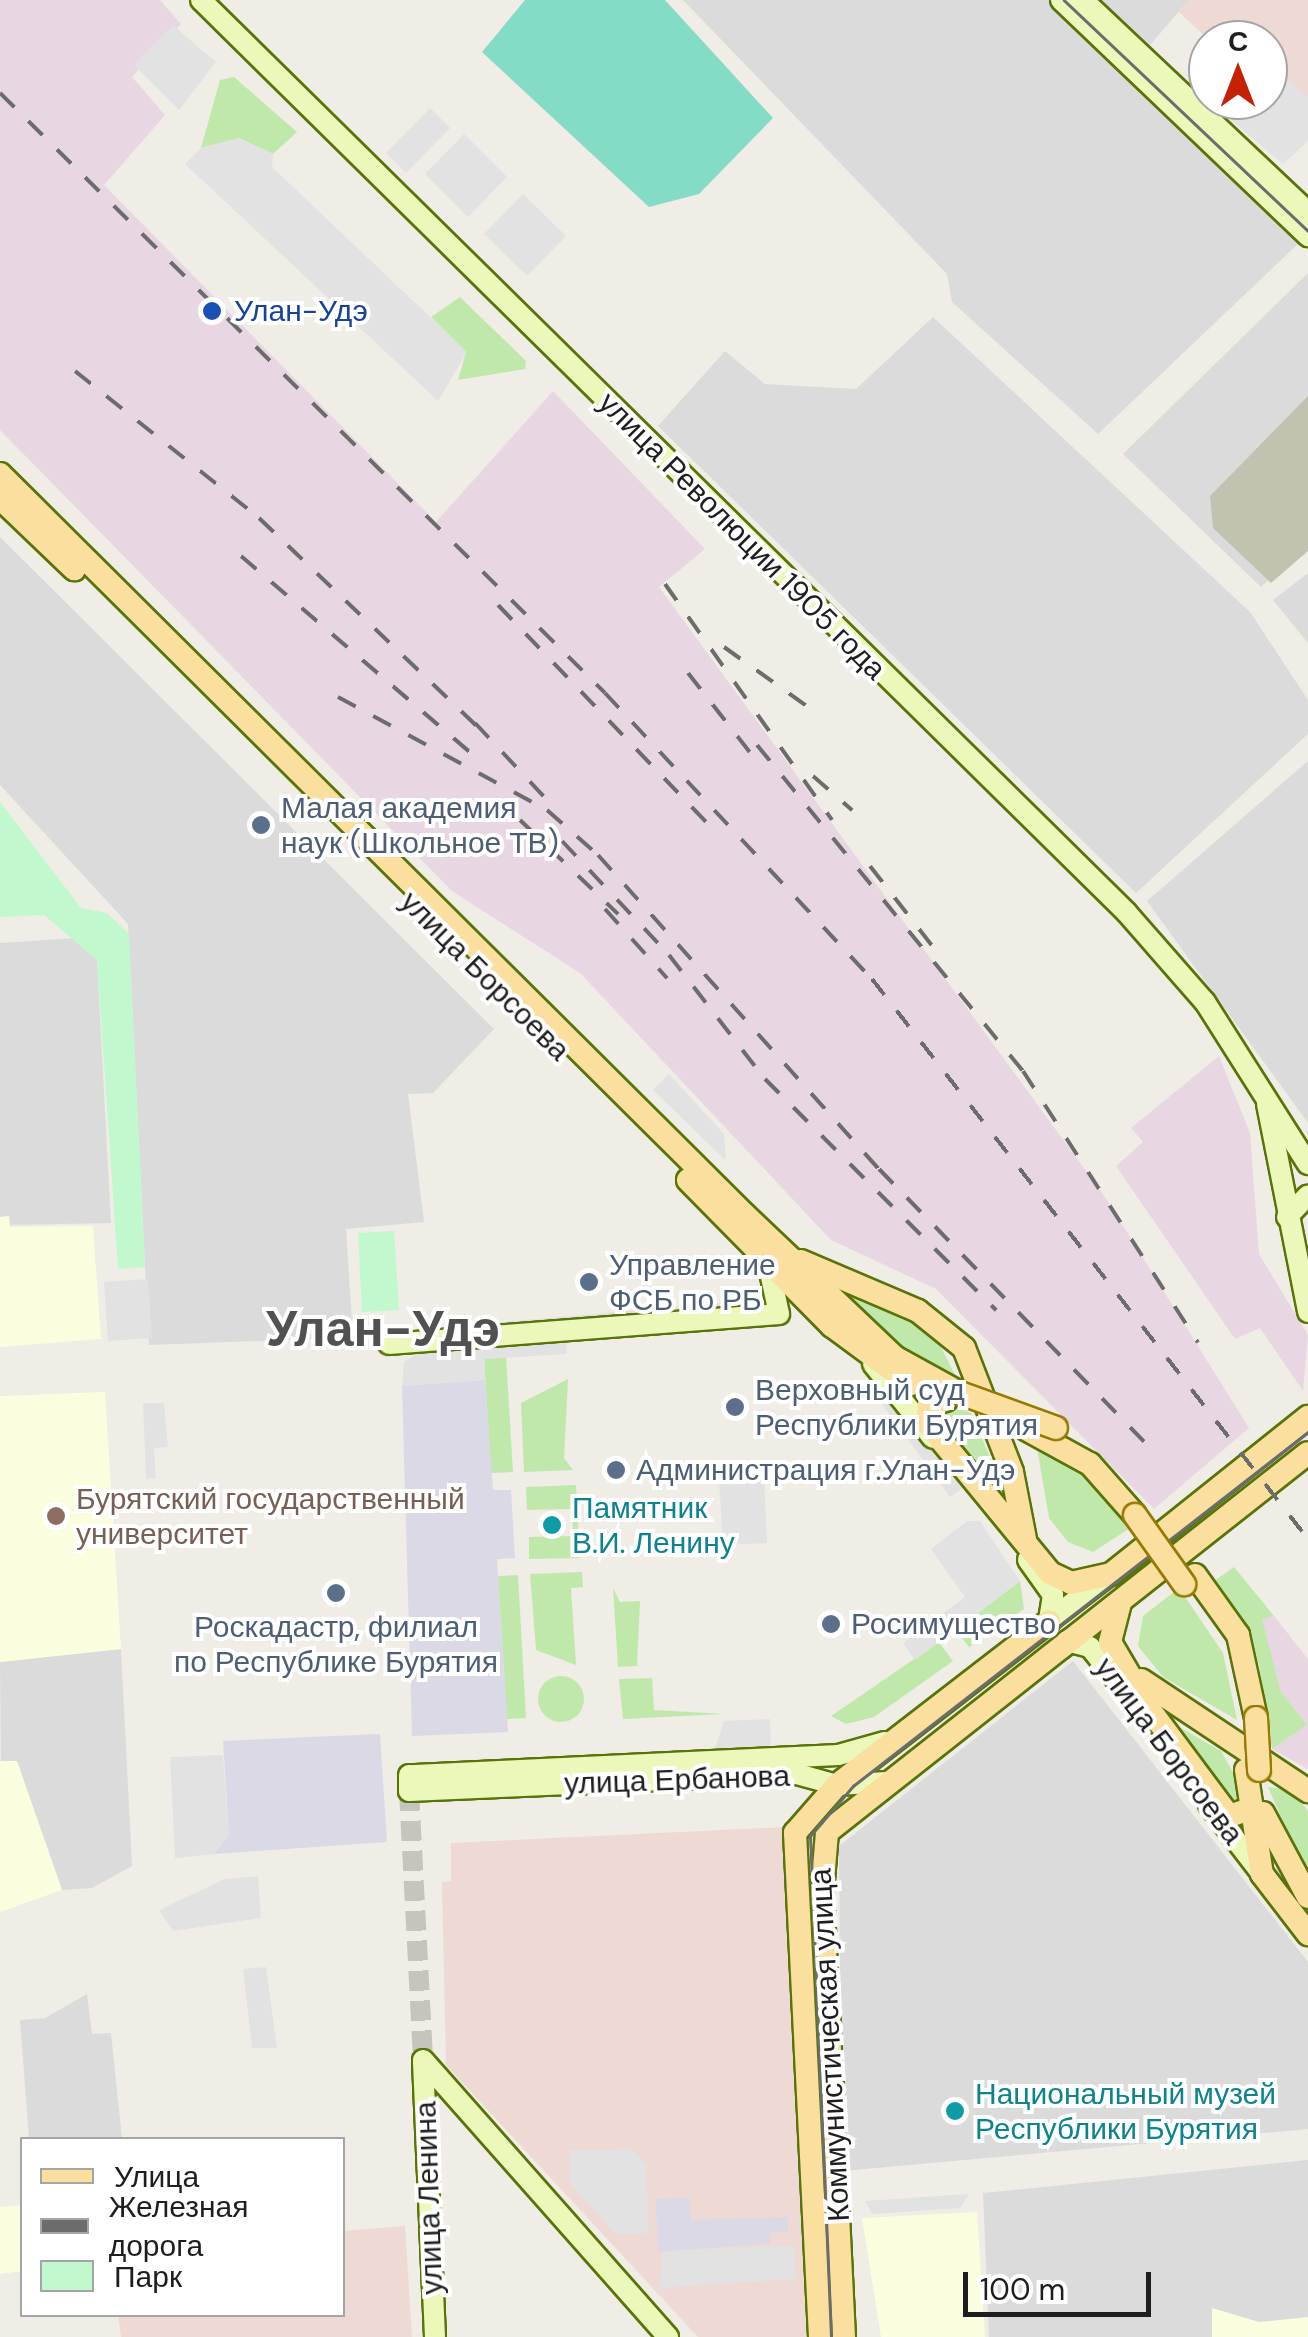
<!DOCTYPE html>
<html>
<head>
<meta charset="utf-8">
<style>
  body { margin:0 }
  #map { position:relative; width:1308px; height:2337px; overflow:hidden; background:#efede5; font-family:"DM Sans",sans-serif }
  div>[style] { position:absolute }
  .residential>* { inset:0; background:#dcdbdb }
  .commercial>* { inset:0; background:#efd9d4 }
  .industrial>* { inset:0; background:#e8d7e2 }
  .education>* { inset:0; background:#fafede }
  .construction>* { inset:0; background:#c1c3b0 }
  .grass>* { inset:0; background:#c1e8ab }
  .round { border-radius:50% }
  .park>* { inset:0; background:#c2f8ce }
  .pitch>* { inset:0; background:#84dcc7 }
  .parking>* { inset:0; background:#e2e2e2 }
  .plaza>* { inset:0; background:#dad9e5 }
  .secondary-tunnel>* { height:20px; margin-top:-10px; transform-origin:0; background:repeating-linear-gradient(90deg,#c5c4bd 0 20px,transparent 0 30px) }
  .roads { filter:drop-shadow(2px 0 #587307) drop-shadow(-2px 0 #587307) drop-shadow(0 2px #587307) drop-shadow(0 -2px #587307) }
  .secondary>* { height:20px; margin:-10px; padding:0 10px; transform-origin:10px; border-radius:10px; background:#ecf8ba }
  .primary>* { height:22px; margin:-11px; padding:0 11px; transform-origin:11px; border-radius:11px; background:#fadf9f }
  .tram>* { height:2.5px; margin:-1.25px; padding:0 1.25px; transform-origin:1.25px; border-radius:1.25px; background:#6c6c6c }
  .rail>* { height:4px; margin-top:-2px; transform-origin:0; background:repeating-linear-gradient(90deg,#6c6c6c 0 20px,transparent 0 40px) }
  .bridges { filter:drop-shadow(2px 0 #957903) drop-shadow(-2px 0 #957903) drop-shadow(0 2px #957903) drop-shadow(0 -2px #957903) }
  .primary-bridge>* { height:22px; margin:-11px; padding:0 11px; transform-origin:11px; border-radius:11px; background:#fadf9f }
  .dots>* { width:28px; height:28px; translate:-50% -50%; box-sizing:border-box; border:5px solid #fff; border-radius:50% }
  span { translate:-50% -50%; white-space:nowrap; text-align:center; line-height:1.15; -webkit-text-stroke:8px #fff; paint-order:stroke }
  .transit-label { font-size:30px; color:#164399 }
  .left { translate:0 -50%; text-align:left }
  .street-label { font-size:30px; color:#1e1e1e }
  .service-label { font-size:30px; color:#4e5e75 }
  .education-label { font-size:30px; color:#785e54 }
  .culture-label { font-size:30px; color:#0d838f }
  .town-label { font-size:50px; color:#515151; font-weight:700 }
  .legend { position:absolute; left:20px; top:2137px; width:325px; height:180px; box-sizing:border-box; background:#fff; border:2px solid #a5a5a5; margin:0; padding:12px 18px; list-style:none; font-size:30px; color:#1e1e1e }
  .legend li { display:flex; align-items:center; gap:20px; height:50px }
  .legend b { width:50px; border:2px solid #a5a5a5 }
  .north { position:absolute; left:1188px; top:20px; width:100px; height:100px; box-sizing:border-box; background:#fff; border:2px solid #a5a5a5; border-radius:50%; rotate:0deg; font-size:28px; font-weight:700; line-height:40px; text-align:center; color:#1e1e1e }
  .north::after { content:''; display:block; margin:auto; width:35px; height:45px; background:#c82005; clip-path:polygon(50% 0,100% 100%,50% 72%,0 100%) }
  .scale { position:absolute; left:963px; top:2272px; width:188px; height:45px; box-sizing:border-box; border:5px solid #1e1e1e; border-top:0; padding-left:12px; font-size:30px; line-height:35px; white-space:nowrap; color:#1e1e1e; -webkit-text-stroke:8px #fff; paint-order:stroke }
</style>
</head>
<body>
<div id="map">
  <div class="residential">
    <div style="clip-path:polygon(683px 0,1050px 0,1299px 243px,1098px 434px,952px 302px,947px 274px)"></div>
    <div style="clip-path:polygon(1100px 0,1189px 0,1150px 45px)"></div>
    <div style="clip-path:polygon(1308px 273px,1308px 545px,1261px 587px,1123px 454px)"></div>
    <div style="clip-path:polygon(933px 317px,1250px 612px,1308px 700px,1308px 734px,1136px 893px,658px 426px,725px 351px,765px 384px,856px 389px)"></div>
    <div style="clip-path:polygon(0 537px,494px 1029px,433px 1093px,408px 1094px,424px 1222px,346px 1229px,352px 1322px,342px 1338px,149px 1345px,128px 924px,0 785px)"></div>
    <div style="clip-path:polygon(1308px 573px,1308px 643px,1273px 600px)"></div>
    <div style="clip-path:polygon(1308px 761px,1308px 1123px,1147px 901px)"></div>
    <div style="clip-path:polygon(77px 938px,97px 960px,111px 1223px,9px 1225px,0 1217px,0 943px)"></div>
    <div style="clip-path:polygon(121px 1649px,132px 1866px,92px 1888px,62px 1890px,17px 1762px,1px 1765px,0 1662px)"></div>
    <div style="clip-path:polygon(1073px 1661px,1308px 1962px,1308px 2129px,842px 2171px,839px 1846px)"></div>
    <div style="clip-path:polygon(87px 1994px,92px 2034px,111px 2033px,122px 2139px,29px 2139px,20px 2020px,45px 2018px)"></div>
    <div style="clip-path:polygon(1308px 2160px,1308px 2337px,989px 2337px,983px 2193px)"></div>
  </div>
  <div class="commercial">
    <div style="clip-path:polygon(1189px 0,1308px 0,1308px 134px,1268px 96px,1268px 40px,1209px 40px,1179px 12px)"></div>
    <div style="clip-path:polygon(787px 1827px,809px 2337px,698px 2337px,446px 2065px,442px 1882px,451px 1881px,451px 1843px)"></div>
    <div style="clip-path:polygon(405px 2226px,412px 2337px,121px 2337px,118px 2315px,342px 2314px,343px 2231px)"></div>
  </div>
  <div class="industrial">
    <div style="clip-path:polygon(0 0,160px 0,181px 24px,132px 77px,165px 115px,104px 185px,436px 522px,553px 391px,705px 549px,659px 587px,1105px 1197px,1249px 1428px,1154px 1509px,936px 1289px,831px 1240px,580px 973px,452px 891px,0 430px)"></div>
    <div style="clip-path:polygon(1219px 1056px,1250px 1133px,1259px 1254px,1308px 1335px,1303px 1391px,1260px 1328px,1235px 1339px,1116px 1166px,1143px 1142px,1131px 1128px)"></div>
    <div style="clip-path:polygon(1274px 1616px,1308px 1659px,1308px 1769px,1272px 1749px,1307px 1725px,1281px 1692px,1261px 1618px)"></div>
  </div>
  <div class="education">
    <div style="clip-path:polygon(9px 1216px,10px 1227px,93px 1226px,101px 1339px,0 1347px,0 1217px)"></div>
    <div style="clip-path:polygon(105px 1392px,121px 1649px,0 1662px,0 1396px)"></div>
    <div style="clip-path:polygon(0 1761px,17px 1761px,62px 1890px,0 1912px)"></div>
    <div style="clip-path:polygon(22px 2205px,22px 2271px,0 2274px,0 2207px)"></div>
    <div style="clip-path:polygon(977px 2212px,985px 2337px,881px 2337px,862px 2218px)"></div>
    <div style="clip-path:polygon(1212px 2308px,1259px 2322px,1308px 2317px,1308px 2337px,1212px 2337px)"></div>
  </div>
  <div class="construction">
    <div style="clip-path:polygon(1308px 396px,1308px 551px,1271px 583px,1213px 528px,1210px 496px)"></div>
  </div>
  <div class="grass">
    <div style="clip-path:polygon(234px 77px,297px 132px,273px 154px,239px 138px,201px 148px,220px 80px)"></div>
    <div style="clip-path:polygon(460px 297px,526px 361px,525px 369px,458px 380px,466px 352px,431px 317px)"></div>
    <div style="clip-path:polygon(836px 1279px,933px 1331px,960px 1385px,903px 1349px,831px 1286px)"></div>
    <div style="clip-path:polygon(506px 1357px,513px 1472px,491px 1473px,484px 1359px)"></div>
    <div style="clip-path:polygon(568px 1379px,564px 1458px,573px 1470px,524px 1472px,521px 1403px)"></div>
    <div style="clip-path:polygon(951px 1405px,971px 1413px,1010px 1504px,936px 1421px,938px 1409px)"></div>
    <div style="clip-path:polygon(1035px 1436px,1102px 1489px,1130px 1528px,1093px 1552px,1068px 1542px,1049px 1518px)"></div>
    <div style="clip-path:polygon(576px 1485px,580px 1558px,529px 1559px,529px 1537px,573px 1536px,572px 1509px,527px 1510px,526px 1487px)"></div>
    <div style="clip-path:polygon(1234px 1567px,1274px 1616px,1262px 1619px,1281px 1692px,1307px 1725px,1272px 1749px,1259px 1664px,1210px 1584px)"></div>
    <div style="clip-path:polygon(582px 1572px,583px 1587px,571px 1588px,576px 1665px,536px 1650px,530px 1574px)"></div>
    <div style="clip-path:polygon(518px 1575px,526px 1718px,507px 1719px,498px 1576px)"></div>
    <div style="clip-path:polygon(1020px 1581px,1024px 1609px,969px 1647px,956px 1630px)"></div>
    <div style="clip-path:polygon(613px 1588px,620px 1602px,640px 1601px,637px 1666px,618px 1667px)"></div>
    <div style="clip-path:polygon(1179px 1588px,1223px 1653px,1237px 1720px,1163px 1677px,1138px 1646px,1143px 1616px)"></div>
    <div style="clip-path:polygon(939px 1642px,953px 1661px,874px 1717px,846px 1724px,831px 1716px)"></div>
    <div class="round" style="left:538px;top:1676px;width:46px;height:46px"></div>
    <div style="clip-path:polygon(652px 1678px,654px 1710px,724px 1714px,623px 1719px,619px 1679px)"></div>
    <div style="clip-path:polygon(1150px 1710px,1221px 1751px,1239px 1783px,1236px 1805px)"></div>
    <div style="clip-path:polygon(1268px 1787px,1292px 1790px,1308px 1811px,1308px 1879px)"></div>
  </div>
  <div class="park">
    <div style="clip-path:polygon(0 802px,81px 908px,107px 913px,129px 934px,145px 1267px,118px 1269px,97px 960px,44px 915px,0 917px)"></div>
    <div style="clip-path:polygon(394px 1231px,399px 1310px,362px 1312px,358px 1233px)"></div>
  </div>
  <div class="pitch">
    <div style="clip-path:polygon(525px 0,665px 0,773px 118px,699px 194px,649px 207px,482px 52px)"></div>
  </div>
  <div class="parking">
    <div style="clip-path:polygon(173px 25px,216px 62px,179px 110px,134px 65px)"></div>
    <div style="clip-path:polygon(1271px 64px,1308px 98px,1308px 141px,1283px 164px,1221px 112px,1233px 100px,1268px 100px)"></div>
    <div style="clip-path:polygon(430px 108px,450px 128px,406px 173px,386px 153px)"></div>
    <div style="clip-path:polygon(464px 134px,507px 177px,468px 217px,425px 174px)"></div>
    <div style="clip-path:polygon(238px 138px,273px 154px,272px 167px,467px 352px,438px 401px,185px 164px,201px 148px)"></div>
    <div style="clip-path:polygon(523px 194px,566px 236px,527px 276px,484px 234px)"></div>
    <div style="clip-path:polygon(669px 1074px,724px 1134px,726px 1161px,653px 1090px)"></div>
    <div style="clip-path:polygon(148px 1279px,152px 1338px,108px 1341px,104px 1282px)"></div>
    <div style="clip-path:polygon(753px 1300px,754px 1313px,434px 1338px,433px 1328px)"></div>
    <div style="clip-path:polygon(566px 1341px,567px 1354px,485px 1359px,485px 1380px,402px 1386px,404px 1362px,422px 1351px)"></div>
    <div style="clip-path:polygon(882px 1385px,963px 1488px,950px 1497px,873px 1392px)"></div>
    <div style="clip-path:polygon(143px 1403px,164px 1403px,168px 1447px,154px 1448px,156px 1478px,146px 1479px)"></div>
    <div style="clip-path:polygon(764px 1478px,767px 1543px,723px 1545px,719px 1480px)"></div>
    <div style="clip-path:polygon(967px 1521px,980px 1521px,1020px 1581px,915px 1660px,903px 1643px,965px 1597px,931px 1549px)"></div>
    <div style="clip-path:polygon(770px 1719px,771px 1751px,713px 1754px,724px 1721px)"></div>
    <div style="clip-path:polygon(223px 1755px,229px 1835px,214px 1854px,175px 1858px,170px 1757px)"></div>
    <div style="clip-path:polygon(258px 1876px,261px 1918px,173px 1931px,159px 1910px,225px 1879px)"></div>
    <div style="clip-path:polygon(266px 1967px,277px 2048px,252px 2048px,243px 1969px)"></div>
    <div style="clip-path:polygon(633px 2149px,646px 2165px,649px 2233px,616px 2235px,570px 2183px,569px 2150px)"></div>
    <div style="clip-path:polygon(969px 2194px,960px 2208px,872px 2214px,865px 2201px)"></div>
    <div style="clip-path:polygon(793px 2245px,796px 2279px,660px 2288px,663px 2251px)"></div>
  </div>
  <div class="plaza">
    <div style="clip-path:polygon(485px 1380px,493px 1490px,511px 1490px,515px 1558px,497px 1559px,508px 1732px,412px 1736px,402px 1386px)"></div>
    <div style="clip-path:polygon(380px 1734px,387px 1842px,214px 1854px,229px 1835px,223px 1741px)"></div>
    <div style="clip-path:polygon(690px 2198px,690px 2220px,788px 2217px,788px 2232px,770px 2233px,770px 2243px,658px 2252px,656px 2199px)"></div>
  </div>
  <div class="secondary-tunnel">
    <div style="left:409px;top:1791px;width:269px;rotate:87deg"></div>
  </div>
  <div class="roads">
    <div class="secondary">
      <div style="left:201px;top:0;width:1300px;rotate:44.59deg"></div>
      <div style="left:1127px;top:913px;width:118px;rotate:48.8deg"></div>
      <div style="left:1205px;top:1002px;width:192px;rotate:57.6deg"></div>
      <div style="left:1061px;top:0;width:342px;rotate:43.7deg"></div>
      <div style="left:1083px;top:0;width:309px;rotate:43.3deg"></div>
      <div style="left:1267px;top:1104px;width:212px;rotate:78.8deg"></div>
      <div style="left:1287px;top:1217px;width:30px;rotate:-46deg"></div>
      <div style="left:768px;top:1263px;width:52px;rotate:77.8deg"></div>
      <div style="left:389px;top:1344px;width:391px;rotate:-4.4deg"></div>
      <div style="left:873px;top:1364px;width:95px;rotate:51deg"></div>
      <div style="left:1028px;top:1560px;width:43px;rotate:54.5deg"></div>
      <div style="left:1053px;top:1595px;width:26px;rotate:99deg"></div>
      <div style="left:1049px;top:1621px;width:76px;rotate:-37.5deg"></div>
      <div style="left:1067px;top:1641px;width:24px;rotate:15deg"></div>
      <div style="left:1090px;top:1647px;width:69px;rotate:51.5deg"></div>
      <div style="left:885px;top:1742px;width:49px;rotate:164.5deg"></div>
      <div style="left:838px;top:1755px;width:429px;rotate:177.3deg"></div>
      <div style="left:409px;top:1775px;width:16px;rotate:90deg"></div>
      <div style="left:409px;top:1791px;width:388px;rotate:-2.5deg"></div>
      <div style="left:797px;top:1774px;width:41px;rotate:15.4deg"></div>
      <div style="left:837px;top:1785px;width:50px;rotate:-3.4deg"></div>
      <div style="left:1209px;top:1805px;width:87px;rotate:52.5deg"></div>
      <div style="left:423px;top:2060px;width:370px;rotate:48.5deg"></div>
      <div style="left:423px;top:2062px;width:275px;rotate:87.5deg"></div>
    </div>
    <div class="primary">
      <div style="left:0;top:474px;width:1049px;rotate:44.85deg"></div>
      <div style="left:744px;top:1214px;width:209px;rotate:43.5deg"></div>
      <div style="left:896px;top:1358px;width:73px;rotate:28.7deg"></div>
      <div style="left:0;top:498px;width:103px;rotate:43.8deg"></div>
      <div style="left:688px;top:1180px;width:205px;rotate:45.4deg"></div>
      <div style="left:832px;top:1326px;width:98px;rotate:36.3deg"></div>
      <div style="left:801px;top:1261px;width:127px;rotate:23.1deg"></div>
      <div style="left:918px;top:1311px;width:59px;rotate:38.8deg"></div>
      <div style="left:964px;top:1348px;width:133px;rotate:68.8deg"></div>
      <div style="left:1012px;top:1472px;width:68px;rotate:79deg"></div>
      <div style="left:946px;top:1400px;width:18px;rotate:164deg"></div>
      <div style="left:929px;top:1405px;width:18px;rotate:96deg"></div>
      <div style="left:927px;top:1423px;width:194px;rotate:50.6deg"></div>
      <div style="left:1050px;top:1573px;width:23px;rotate:25deg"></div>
      <div style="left:1071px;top:1583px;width:41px;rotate:-12.7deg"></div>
      <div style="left:1111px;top:1574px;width:252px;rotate:-38.6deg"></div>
      <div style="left:1026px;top:1429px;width:73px;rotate:28.7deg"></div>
      <div style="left:1090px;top:1464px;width:68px;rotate:48.6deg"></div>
      <div style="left:1195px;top:1575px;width:74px;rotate:54.4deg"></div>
      <div style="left:1238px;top:1635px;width:85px;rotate:77.8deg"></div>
      <div style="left:1120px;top:1603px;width:40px;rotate:104.4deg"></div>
      <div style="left:1110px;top:1642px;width:79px;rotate:59.5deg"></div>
      <div style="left:1150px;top:1710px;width:132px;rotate:53.3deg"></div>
      <div style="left:1229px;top:1816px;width:20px;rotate:-18deg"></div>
      <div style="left:1141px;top:1680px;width:201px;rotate:33.6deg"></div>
      <div style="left:1246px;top:1770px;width:105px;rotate:81.3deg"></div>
      <div style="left:1262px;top:1874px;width:76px;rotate:52.5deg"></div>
      <div style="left:1263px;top:1813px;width:95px;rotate:61.8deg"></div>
      <div style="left:820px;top:2337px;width:505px;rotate:-92.84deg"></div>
      <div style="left:795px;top:1833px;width:64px;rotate:-48.8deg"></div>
      <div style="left:837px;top:1785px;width:268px;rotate:-37.7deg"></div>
      <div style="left:844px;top:2337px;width:445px;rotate:-92.8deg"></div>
      <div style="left:822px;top:1893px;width:61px;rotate:-85.3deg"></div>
      <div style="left:827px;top:1832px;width:612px;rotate:-38.24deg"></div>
    </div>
  </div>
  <div class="tram">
    <div style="left:1064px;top:0;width:336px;rotate:43.4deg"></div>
    <div style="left:831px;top:2337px;width:501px;rotate:-92.4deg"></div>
    <div style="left:810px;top:1836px;width:66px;rotate:-49.3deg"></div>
    <div style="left:853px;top:1786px;width:576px;rotate:-37.88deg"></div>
  </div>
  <div class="rail">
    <div style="left:0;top:93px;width:852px;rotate:44.76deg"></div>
    <div style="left:605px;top:693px;width:391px;rotate:47deg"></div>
    <div style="left:872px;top:979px;width:710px;rotate:52.1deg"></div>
    <div style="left:75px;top:371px;width:236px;rotate:38.6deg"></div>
    <div style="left:259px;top:518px;width:308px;rotate:43.7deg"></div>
    <div style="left:241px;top:556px;width:306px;rotate:40.6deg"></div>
    <div style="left:665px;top:584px;width:289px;rotate:54.7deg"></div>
    <div style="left:498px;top:605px;width:305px;rotate:46.2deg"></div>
    <div style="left:724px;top:647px;width:115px;rotate:35.5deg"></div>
    <div style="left:688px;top:673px;width:115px;rotate:52deg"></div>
    <div style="left:338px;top:697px;width:238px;rotate:28.4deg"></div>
    <div style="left:547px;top:810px;width:68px;rotate:41.4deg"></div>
    <div style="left:598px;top:855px;width:421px;rotate:48.2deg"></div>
    <div style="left:879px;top:1169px;width:383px;rotate:45.8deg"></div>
    <div style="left:475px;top:723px;width:105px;rotate:46.9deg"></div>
    <div style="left:757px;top:745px;width:421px;rotate:50.8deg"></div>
    <div style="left:1023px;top:1071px;width:323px;rotate:57.2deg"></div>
    <div style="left:813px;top:776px;width:52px;rotate:41.1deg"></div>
    <div style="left:520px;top:820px;width:136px;rotate:43.8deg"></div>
    <div style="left:562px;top:841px;width:156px;rotate:46.8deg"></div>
    <div style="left:669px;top:955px;width:157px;rotate:52.3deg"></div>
    <div style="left:765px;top:1079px;width:327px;rotate:45deg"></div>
    <div style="left:870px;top:866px;width:109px;rotate:52.1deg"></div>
    <div style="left:605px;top:909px;width:93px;rotate:48.1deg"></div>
  </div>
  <div class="bridges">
    <div class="primary-bridge">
      <div style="left:960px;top:1393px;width:102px;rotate:20deg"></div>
      <div style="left:1135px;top:1515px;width:85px;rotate:54.6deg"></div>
      <div style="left:1256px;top:1718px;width:52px;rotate:86.7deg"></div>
    </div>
  </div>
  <div class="dots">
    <div style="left:212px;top:311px;background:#1a4fb4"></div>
    <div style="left:261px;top:825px;background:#5c6f8a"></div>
    <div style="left:589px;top:1282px;background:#5c6f8a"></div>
    <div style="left:735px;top:1407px;background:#5c6f8a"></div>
    <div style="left:616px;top:1470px;background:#5c6f8a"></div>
    <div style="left:56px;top:1516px;background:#8d6e63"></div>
    <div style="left:552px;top:1525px;background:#0f9aa8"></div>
    <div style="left:336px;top:1593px;background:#5c6f8a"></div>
    <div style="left:831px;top:1624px;background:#5c6f8a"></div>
    <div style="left:955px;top:2111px;background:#0f9aa8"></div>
  </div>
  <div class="transit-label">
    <span class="left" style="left:234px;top:311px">Улан-Удэ</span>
  </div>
  <div class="street-label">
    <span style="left:742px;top:536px;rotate:45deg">улица Революции 1905 года</span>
    <span style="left:485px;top:976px;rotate:45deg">улица Борсоева</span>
    <span style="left:1169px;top:1751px;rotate:53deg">улица Борсоева</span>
    <span style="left:677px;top:1780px;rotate:-2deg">улица Ербанова</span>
    <span style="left:830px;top:2045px;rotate:-93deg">Коммунистическая улица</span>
    <span style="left:429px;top:2198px;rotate:-92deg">улица Ленина</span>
  </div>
  <div class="service-label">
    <span class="left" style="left:281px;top:825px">Малая академия<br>наук (Школьное ТВ)</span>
    <span class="left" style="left:609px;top:1282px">Управление<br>ФСБ по РБ</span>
    <span class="left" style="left:755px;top:1407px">Верховный суд<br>Республики Бурятия</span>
    <span class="left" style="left:636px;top:1470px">Администрация г.Улан-Удэ</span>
    <span class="left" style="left:851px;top:1624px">Росимущество</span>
    <span style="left:336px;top:1644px">Роскадастр, филиал<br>по Республике Бурятия</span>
  </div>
  <div class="education-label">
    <span class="left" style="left:76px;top:1516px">Бурятский государственный<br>университет</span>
  </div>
  <div class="culture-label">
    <span class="left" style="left:572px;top:1525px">Памятник<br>В.И. Ленину</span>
    <span class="left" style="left:975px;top:2111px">Национальный музей<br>Республики Бурятия</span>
  </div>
  <div class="town-label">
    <span style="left:383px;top:1330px">Улан-Удэ</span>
  </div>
  <ul class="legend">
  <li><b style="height:12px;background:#fadf9f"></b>Улица</li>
  <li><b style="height:12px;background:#6c6c6c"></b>Железная дорога</li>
  <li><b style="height:28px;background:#c2f8ce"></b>Парк</li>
  </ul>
  <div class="north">С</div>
  <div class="scale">100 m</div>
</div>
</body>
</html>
